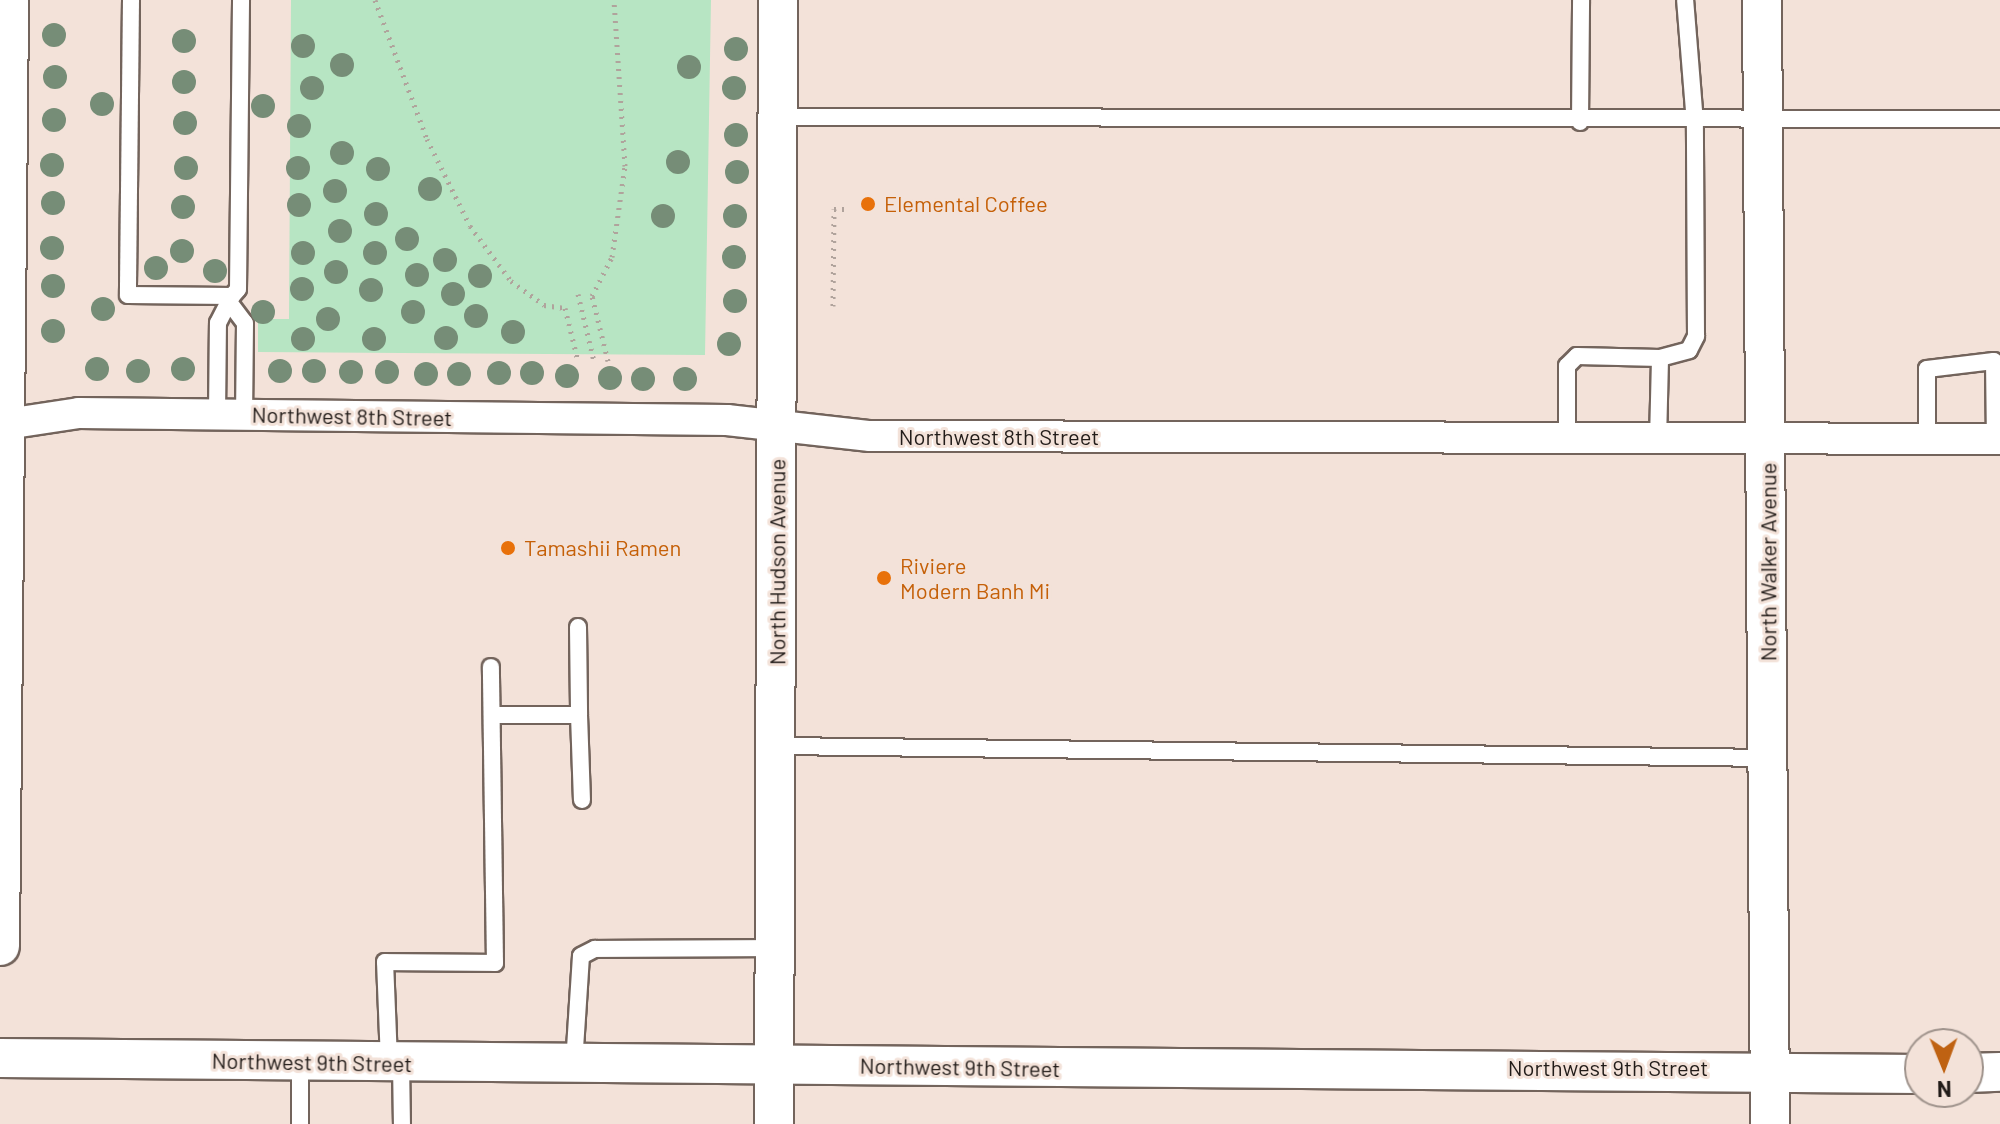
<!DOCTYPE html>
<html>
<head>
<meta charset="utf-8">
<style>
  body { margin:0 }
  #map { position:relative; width:2000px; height:1124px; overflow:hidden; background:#f3e2d9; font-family:Barlow,sans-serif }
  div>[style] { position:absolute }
  .green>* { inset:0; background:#b7e5c3 }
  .path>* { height:5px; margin-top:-2.5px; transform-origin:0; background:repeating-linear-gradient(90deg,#b0a39c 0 2px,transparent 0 8px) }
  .roads { filter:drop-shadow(2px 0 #73645c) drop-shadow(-2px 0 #73645c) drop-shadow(0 2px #73645c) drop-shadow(0 -2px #73645c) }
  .service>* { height:16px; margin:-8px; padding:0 8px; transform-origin:8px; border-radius:8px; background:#fff }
  .minor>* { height:30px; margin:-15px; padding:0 15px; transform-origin:15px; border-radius:15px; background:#fff }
  .tertiary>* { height:38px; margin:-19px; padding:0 19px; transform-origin:19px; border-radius:19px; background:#fff }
  .trees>* { width:24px; height:24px; margin:-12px; border-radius:50%; background:#768d77 }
  .dots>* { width:22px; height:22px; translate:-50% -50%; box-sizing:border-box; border:4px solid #f3e2d9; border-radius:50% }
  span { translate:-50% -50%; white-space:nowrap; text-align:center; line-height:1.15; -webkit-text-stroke:6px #f3e2d9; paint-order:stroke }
  .food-label { font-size:22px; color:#c56008 }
  .left { translate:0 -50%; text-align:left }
  .street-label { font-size:22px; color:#221c19 }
  .north { position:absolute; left:1904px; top:1028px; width:80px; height:80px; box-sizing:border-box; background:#f3e2d9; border:2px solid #9f938c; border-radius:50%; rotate:179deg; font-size:22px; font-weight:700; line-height:32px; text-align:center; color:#221c19 }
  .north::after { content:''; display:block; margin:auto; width:28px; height:36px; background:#bf6212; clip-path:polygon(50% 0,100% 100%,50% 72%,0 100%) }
</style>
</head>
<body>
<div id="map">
  <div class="green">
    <div style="clip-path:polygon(291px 0,711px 0,705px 355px,258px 352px,258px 319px,289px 319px)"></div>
  </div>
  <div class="path">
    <div style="left:375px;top:0;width:148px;rotate:69.5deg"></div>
    <div style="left:427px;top:139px;width:97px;rotate:63.7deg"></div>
    <div style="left:470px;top:226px;width:69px;rotate:53.3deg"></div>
    <div style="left:511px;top:281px;width:41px;rotate:36deg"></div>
    <div style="left:544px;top:305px;width:21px;rotate:8deg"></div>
    <div style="left:565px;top:308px;width:55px;rotate:76.2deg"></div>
    <div style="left:578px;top:294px;width:69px;rotate:76.6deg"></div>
    <div style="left:833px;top:306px;width:97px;rotate:-89.4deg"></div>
    <div style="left:834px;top:209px;width:12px"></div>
    <div style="left:608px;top:361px;width:67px;rotate:-103.8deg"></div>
    <div style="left:592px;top:296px;width:44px;rotate:-62.9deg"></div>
    <div style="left:612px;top:257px;width:92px;rotate:-81.9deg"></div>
    <div style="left:625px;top:166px;width:166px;rotate:-93.8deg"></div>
  </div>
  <div class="roads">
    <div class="service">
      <div style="left:131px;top:0;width:295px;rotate:90.6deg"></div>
      <div style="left:128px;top:295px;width:104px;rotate:0.6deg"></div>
      <div style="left:232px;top:296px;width:9px;rotate:-49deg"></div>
      <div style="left:238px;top:289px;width:289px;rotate:-89.4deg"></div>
      <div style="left:778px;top:117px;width:1222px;rotate:0.09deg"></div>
      <div style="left:1580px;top:122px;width:122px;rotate:-89.5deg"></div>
      <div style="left:232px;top:306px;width:21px;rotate:53deg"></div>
      <div style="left:245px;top:323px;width:92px;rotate:90.6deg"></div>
      <div style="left:217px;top:415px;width:92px;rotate:-89.4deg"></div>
      <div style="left:218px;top:323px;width:30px;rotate:-63deg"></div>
      <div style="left:1927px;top:440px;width:71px;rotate:-90deg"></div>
      <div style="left:1927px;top:369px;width:67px;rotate:-6.8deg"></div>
      <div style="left:1994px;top:361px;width:78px;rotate:89.3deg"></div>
      <div style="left:1567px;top:441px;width:75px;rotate:-90deg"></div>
      <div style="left:1567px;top:366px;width:14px;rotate:-45deg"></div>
      <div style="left:1577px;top:356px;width:83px;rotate:1.4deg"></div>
      <div style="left:1658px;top:441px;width:83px;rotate:-88.6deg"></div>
      <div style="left:1660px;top:358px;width:30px;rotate:-15deg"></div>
      <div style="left:1689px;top:350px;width:16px;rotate:-63deg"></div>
      <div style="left:1696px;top:336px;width:213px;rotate:-90.3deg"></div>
      <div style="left:1695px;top:123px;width:123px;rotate:-94.6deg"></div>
      <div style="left:578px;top:627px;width:88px;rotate:89.3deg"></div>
      <div style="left:492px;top:715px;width:87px"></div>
      <div style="left:579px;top:715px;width:85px;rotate:88deg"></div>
      <div style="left:777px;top:746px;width:991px;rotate:0.69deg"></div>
      <div style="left:389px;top:1061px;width:99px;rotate:-92.3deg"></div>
      <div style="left:385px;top:962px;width:110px;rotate:0.5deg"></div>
      <div style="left:495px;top:963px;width:296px;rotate:-90.8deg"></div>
      <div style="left:401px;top:1063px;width:61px;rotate:89.1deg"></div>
      <div style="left:574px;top:1064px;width:108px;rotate:-86.3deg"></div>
      <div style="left:581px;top:956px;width:16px;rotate:-27deg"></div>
      <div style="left:595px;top:949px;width:181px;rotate:-0.3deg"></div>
      <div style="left:300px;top:1124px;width:62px;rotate:-90deg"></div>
    </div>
    <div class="minor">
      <div style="left:0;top:425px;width:80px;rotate:-8.6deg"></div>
      <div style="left:79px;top:413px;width:648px;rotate:0.62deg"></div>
      <div style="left:727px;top:420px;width:144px;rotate:6.4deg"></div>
      <div style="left:870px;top:436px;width:1130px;rotate:0.15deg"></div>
    </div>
    <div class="tertiary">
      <div style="left:1762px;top:0;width:1124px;rotate:89.59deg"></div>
      <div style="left:0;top:946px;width:946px;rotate:-89.45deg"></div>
      <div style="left:0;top:1058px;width:1920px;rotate:0.48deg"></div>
      <div style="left:1968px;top:1073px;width:32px;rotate:-2deg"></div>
      <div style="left:774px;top:1124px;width:1124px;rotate:-89.8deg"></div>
    </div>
  </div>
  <div class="trees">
    <div style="left:54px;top:35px"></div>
    <div style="left:184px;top:41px"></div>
    <div style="left:303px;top:46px"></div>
    <div style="left:736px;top:49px"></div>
    <div style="left:342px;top:65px"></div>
    <div style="left:689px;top:67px"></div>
    <div style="left:55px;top:77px"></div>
    <div style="left:184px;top:82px"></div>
    <div style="left:312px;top:88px"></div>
    <div style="left:734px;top:88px"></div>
    <div style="left:102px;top:104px"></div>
    <div style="left:263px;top:106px"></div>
    <div style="left:54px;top:120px"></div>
    <div style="left:185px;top:123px"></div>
    <div style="left:299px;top:126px"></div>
    <div style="left:736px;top:135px"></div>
    <div style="left:342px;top:153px"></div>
    <div style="left:678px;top:162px"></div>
    <div style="left:52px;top:165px"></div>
    <div style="left:186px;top:168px"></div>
    <div style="left:298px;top:168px"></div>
    <div style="left:378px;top:169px"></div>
    <div style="left:737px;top:172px"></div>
    <div style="left:430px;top:189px"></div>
    <div style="left:335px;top:191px"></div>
    <div style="left:53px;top:203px"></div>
    <div style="left:299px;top:205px"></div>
    <div style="left:183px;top:207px"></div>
    <div style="left:376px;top:214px"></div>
    <div style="left:663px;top:216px"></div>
    <div style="left:735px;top:216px"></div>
    <div style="left:340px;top:231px"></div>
    <div style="left:407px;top:239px"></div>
    <div style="left:52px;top:248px"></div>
    <div style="left:182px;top:251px"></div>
    <div style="left:303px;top:253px"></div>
    <div style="left:375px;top:253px"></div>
    <div style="left:734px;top:257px"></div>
    <div style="left:445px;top:260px"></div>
    <div style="left:156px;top:268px"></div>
    <div style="left:215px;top:271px"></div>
    <div style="left:336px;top:272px"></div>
    <div style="left:417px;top:275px"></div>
    <div style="left:480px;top:276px"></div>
    <div style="left:53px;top:286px"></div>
    <div style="left:302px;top:289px"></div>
    <div style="left:371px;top:290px"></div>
    <div style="left:453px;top:294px"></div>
    <div style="left:735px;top:301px"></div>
    <div style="left:103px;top:309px"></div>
    <div style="left:263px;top:312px"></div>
    <div style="left:413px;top:312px"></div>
    <div style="left:476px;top:316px"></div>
    <div style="left:328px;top:319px"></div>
    <div style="left:53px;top:331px"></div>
    <div style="left:513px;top:332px"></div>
    <div style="left:446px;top:338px"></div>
    <div style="left:303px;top:339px"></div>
    <div style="left:374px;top:339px"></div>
    <div style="left:729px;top:344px"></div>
    <div style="left:97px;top:369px"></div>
    <div style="left:183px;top:369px"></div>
    <div style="left:138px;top:371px"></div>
    <div style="left:280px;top:371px"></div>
    <div style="left:314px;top:371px"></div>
    <div style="left:351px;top:372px"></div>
    <div style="left:387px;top:372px"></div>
    <div style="left:499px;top:373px"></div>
    <div style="left:532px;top:373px"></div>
    <div style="left:426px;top:374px"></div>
    <div style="left:459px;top:374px"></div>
    <div style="left:567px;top:376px"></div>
    <div style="left:610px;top:378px"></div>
    <div style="left:643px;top:379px"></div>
    <div style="left:685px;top:379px"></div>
  </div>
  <div class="dots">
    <div style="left:868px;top:204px;background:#e8710a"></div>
    <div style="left:508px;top:548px;background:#e8710a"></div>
    <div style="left:884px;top:578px;background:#e8710a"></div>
  </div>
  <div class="food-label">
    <span class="left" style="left:884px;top:204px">Elemental Coffee</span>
    <span class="left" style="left:524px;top:548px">Tamashii Ramen</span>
    <span class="left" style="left:900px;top:578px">Riviere<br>Modern Banh Mi</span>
  </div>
  <div class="street-label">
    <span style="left:352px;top:416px;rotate:1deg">Northwest 8th Street</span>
    <span style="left:999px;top:437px">Northwest 8th Street</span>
    <span style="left:777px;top:562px;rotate:-90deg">North Hudson Avenue</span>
    <span style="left:1768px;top:562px;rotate:-90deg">North Walker Avenue</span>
    <span style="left:312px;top:1062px;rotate:1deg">Northwest 9th Street</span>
    <span style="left:960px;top:1067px;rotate:1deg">Northwest 9th Street</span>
    <span style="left:1608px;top:1068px">Northwest 9th Street</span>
  </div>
  <div class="north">N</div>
</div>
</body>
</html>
